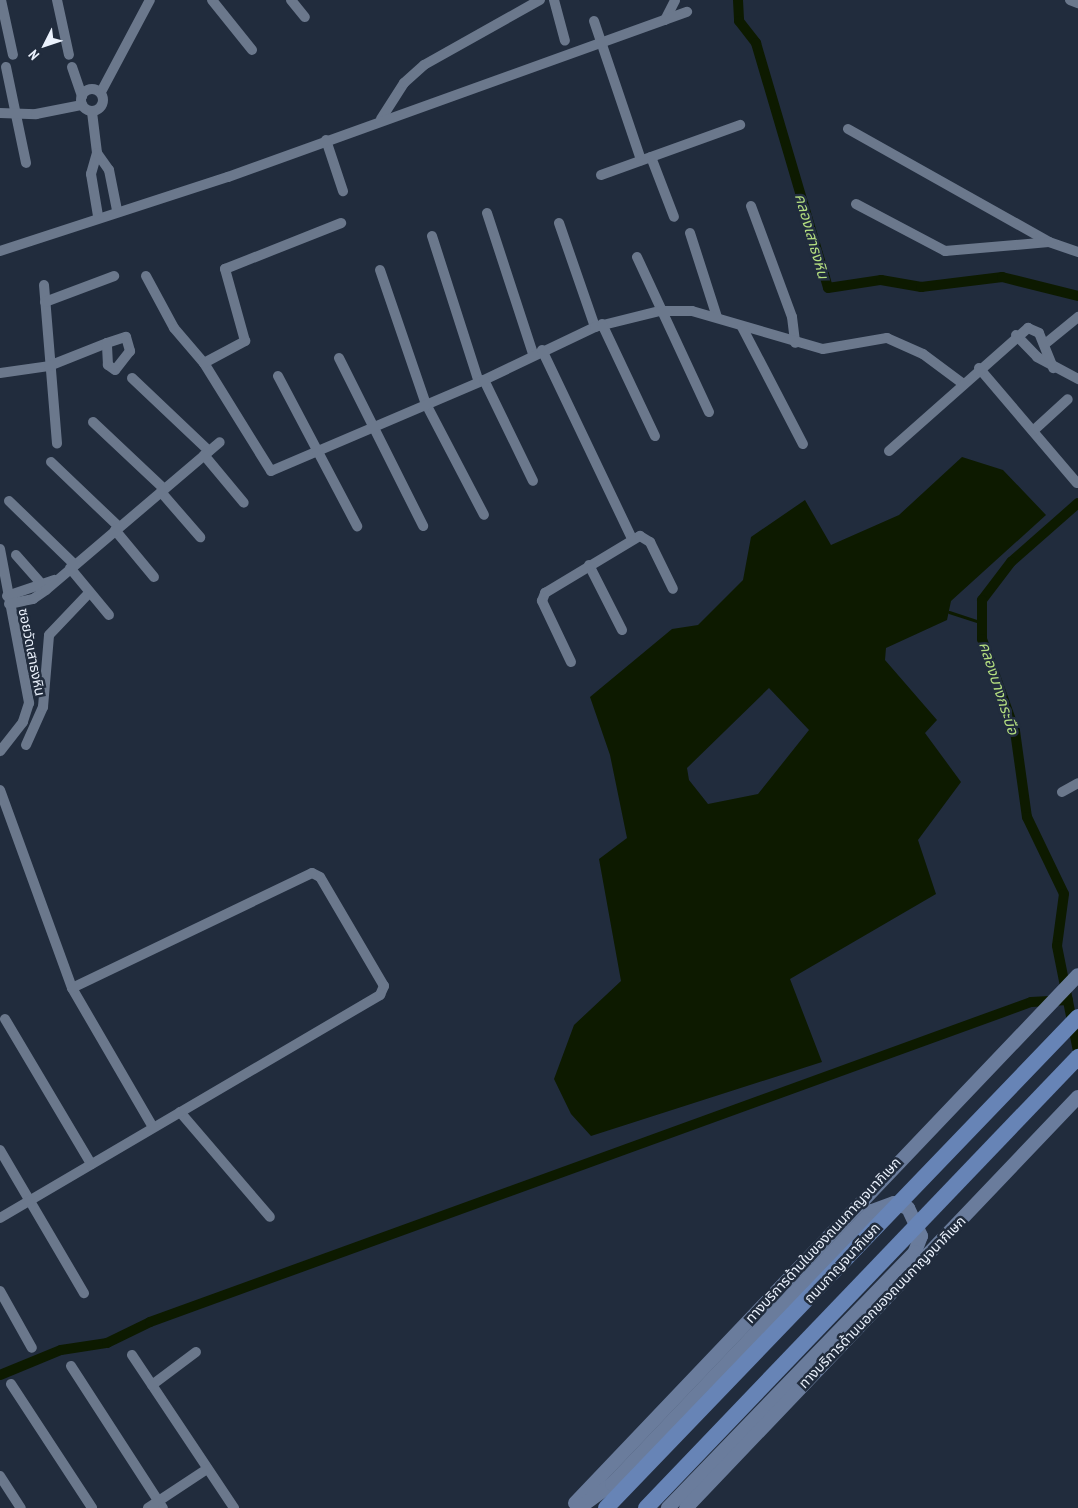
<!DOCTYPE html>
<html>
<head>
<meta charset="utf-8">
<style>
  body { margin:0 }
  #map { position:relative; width:1078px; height:1508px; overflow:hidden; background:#212c3d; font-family:"PT Sans Narrow","Noto Sans Thai",sans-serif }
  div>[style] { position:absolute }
  .water>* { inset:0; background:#0d1a00 }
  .stream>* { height:3px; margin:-1.5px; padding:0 1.5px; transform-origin:1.5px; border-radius:1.5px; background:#0d1a00 }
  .canal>* { height:10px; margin:-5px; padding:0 5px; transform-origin:5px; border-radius:5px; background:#0d1a00 }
  .minor>* { height:10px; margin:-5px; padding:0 5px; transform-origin:5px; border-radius:5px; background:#6b788c }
  .minor>.ring { margin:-5px; padding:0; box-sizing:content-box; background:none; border:10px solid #6b788c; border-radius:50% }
  .secondary>* { height:14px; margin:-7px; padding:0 7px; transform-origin:7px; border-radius:7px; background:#6a7c9c }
  .trunk>* { height:16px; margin:-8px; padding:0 8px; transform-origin:8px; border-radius:8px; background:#6784b6 }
  span { translate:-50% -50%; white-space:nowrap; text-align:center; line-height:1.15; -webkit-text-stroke:5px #212c3d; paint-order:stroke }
  .street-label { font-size:14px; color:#ebf2fd }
  .water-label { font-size:15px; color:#b4de80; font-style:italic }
  .north { position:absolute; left:20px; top:20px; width:50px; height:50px; -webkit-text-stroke:4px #212c3d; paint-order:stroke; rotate:229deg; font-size:14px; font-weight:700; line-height:20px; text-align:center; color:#ebf2fd }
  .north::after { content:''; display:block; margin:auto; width:18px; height:22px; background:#ebf2fd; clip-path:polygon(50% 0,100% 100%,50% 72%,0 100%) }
</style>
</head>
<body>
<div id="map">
  <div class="water">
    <div style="clip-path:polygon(evenodd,962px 457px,1003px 470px,1046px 515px,951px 601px,947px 620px,886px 648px,885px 660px,937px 720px,925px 733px,961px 782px,918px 840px,936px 894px,790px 979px,822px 1062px,591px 1136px,571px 1114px,554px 1079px,574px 1025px,621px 981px,599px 859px,627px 838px,610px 755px,590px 697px,672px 629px,698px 625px,743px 580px,751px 537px,805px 500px,831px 545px,899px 515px,962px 457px,769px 688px,809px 730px,758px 794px,708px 804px,689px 780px,687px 768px,769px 688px)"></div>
  </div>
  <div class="stream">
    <div style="left:949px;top:612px;width:35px;rotate:18deg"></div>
  </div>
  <div class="canal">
    <div style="left:738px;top:0;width:21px;rotate:87deg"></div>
    <div style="left:739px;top:21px;width:28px;rotate:52deg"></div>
    <div style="left:756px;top:43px;width:255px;rotate:73.6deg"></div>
    <div style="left:828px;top:288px;width:54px;rotate:-8.6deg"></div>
    <div style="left:881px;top:280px;width:41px;rotate:9.9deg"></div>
    <div style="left:921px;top:287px;width:82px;rotate:-7deg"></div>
    <div style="left:1002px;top:277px;width:78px;rotate:14deg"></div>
    <div style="left:1078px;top:503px;width:89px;rotate:138.6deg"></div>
    <div style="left:1011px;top:562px;width:48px;rotate:127.3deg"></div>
    <div style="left:982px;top:600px;width:39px;rotate:90deg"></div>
    <div style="left:982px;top:639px;width:98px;rotate:70.3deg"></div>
    <div style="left:1015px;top:731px;width:87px;rotate:82.1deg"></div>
    <div style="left:1027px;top:817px;width:85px;rotate:64.3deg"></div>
    <div style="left:1064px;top:894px;width:52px;rotate:97.7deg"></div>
    <div style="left:1057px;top:946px;width:107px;rotate:78.7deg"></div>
    <div style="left:0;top:1375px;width:66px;rotate:-22.3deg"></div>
    <div style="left:61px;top:1350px;width:47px;rotate:-8.7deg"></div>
    <div style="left:107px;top:1343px;width:48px;rotate:-26deg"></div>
    <div style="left:150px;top:1322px;width:937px;rotate:-19.96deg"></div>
    <div style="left:1031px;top:1002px;width:37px;rotate:-3deg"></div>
  </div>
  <div class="minor">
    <div style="left:1px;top:0;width:56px;rotate:77.7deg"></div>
    <div style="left:57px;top:0;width:56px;rotate:77.7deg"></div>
    <div style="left:212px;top:0;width:64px;rotate:51.3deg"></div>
    <div style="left:291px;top:0;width:22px;rotate:51deg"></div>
    <div style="left:554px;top:0;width:42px;rotate:75deg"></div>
    <div style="left:1070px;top:0;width:9px;rotate:21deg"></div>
    <div style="left:665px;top:20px;width:22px;rotate:-63deg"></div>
    <div style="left:594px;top:21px;width:147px;rotate:71.3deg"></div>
    <div style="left:6px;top:67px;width:98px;rotate:78.2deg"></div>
    <div style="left:72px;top:67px;width:31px;rotate:71deg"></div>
    <div class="ring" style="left:81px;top:89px;width:12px;height:12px"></div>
    <div style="left:101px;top:92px;width:104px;rotate:-62deg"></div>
    <div style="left:92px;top:112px;width:41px;rotate:83deg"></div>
    <div style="left:97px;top:153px;width:22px;rotate:106deg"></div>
    <div style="left:91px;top:174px;width:43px;rotate:80.5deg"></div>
    <div style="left:0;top:113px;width:36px;rotate:2deg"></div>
    <div style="left:36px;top:114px;width:47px;rotate:-11.1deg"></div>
    <div style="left:381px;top:119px;width:43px;rotate:-57.4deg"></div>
    <div style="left:404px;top:83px;width:27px;rotate:-42deg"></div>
    <div style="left:424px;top:65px;width:133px;rotate:-29.3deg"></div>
    <div style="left:848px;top:129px;width:231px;rotate:29.3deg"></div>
    <div style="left:326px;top:140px;width:54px;rotate:71.6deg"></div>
    <div style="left:97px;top:153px;width:21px;rotate:55deg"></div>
    <div style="left:109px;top:170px;width:41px;rotate:78.7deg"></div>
    <div style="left:651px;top:157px;width:64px;rotate:69deg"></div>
    <div style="left:601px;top:175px;width:148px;rotate:-19.8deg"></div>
    <div style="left:856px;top:204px;width:101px;rotate:27.8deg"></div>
    <div style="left:945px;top:251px;width:104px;rotate:-4.9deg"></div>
    <div style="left:1049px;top:242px;width:31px;rotate:19deg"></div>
    <div style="left:751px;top:206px;width:118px;rotate:69.7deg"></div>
    <div style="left:792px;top:317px;width:26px;rotate:83deg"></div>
    <div style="left:487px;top:213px;width:148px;rotate:71.9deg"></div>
    <div style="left:559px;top:223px;width:110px;rotate:70.9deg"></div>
    <div style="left:690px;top:233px;width:88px;rotate:72.2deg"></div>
    <div style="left:432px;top:236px;width:153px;rotate:72.2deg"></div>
    <div style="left:0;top:251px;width:240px;rotate:-18deg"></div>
    <div style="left:228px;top:177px;width:488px;rotate:-19.8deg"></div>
    <div style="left:637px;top:257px;width:171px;rotate:65.1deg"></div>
    <div style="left:380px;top:270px;width:142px;rotate:71.1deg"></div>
    <div style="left:426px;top:404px;width:125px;rotate:62.4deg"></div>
    <div style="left:146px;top:276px;width:59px;rotate:61.7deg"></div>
    <div style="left:174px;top:328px;width:46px;rotate:49.4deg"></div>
    <div style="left:204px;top:363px;width:127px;rotate:58.2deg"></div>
    <div style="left:271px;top:471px;width:232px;rotate:-23.1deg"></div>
    <div style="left:484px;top:380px;width:123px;rotate:-25.5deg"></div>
    <div style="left:595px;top:327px;width:66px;rotate:-14deg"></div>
    <div style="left:659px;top:311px;width:33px"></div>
    <div style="left:692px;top:311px;width:136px;rotate:16.2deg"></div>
    <div style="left:823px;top:349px;width:65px;rotate:-9.8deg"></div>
    <div style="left:887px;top:338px;width:39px;rotate:24deg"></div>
    <div style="left:923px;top:354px;width:49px;rotate:36.6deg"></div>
    <div style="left:44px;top:285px;width:159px;rotate:85.3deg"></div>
    <div style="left:45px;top:302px;width:74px;rotate:-20.6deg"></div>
    <div style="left:602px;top:324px;width:124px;rotate:64.7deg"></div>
    <div style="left:742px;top:327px;width:132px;rotate:62.5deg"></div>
    <div style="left:1016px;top:335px;width:30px;rotate:46deg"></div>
    <div style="left:1037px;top:357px;width:47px;rotate:28.2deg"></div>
    <div style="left:1045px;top:344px;width:43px;rotate:-39.3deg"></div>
    <div style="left:542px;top:350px;width:209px;rotate:64.5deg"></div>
    <div style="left:339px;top:358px;width:188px;rotate:63.4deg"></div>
    <div style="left:204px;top:363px;width:47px;rotate:-28.2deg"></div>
    <div style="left:245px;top:341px;width:75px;rotate:-105.5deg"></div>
    <div style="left:225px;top:269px;width:125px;rotate:-21.6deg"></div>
    <div style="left:979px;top:368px;width:151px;rotate:49.6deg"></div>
    <div style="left:0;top:373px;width:49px;rotate:-8.1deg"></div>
    <div style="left:49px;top:366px;width:62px;rotate:-21.6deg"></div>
    <div style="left:107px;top:343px;width:20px;rotate:-18deg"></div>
    <div style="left:126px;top:337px;width:15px;rotate:74deg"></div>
    <div style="left:130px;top:351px;width:24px;rotate:128deg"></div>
    <div style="left:115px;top:370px;width:9px;rotate:-144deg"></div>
    <div style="left:108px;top:365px;width:22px;rotate:-93deg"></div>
    <div style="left:278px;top:376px;width:170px;rotate:62.2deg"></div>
    <div style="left:132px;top:378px;width:106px;rotate:43.5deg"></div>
    <div style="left:484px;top:380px;width:112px;rotate:64.1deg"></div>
    <div style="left:93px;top:422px;width:98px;rotate:43.3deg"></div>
    <div style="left:1033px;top:431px;width:47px;rotate:-42.4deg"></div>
    <div style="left:889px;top:451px;width:186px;rotate:-41.5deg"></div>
    <div style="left:1028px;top:328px;width:12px;rotate:24deg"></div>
    <div style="left:1039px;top:333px;width:38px;rotate:68deg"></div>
    <div style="left:204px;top:455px;width:62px;rotate:50.2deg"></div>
    <div style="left:51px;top:462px;width:94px;rotate:43.7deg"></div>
    <div style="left:161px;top:492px;width:60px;rotate:49.1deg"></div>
    <div style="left:9px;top:501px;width:91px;rotate:44.1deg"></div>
    <div style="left:115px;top:530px;width:61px;rotate:50.3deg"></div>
    <div style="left:0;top:549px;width:157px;rotate:79.3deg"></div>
    <div style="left:29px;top:703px;width:20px;rotate:108deg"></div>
    <div style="left:23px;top:722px;width:37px;rotate:128deg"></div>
    <div style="left:16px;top:555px;width:45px;rotate:48.6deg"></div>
    <div style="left:589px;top:565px;width:73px;rotate:63.1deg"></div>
    <div style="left:70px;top:568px;width:61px;rotate:50.3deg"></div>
    <div style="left:7px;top:596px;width:50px;rotate:-18.8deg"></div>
    <div style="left:9px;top:604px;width:25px;rotate:-12deg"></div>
    <div style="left:33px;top:599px;width:16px;rotate:-35deg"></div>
    <div style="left:46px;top:590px;width:228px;rotate:-40.4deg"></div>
    <div style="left:571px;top:662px;width:68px;rotate:-115.4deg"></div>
    <div style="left:542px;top:601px;width:9px;rotate:-69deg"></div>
    <div style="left:545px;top:593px;width:111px;rotate:-31deg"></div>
    <div style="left:640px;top:536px;width:12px;rotate:31deg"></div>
    <div style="left:650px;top:542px;width:52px;rotate:63.9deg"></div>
    <div style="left:26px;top:745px;width:42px;rotate:-65.9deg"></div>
    <div style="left:43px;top:707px;width:72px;rotate:-85.2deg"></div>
    <div style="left:49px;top:635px;width:59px;rotate:-46.4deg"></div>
    <div style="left:0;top:790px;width:211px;rotate:70deg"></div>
    <div style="left:72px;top:988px;width:161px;rotate:59.8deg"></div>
    <div style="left:1062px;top:792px;width:18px;rotate:-29deg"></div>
    <div style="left:5px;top:1019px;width:169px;rotate:59.3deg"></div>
    <div style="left:180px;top:1112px;width:138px;rotate:49.4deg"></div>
    <div style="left:0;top:1150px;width:166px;rotate:59.6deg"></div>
    <div style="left:0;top:1218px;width:441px;rotate:-30.4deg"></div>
    <div style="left:380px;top:995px;width:10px;rotate:-66deg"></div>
    <div style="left:384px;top:986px;width:126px;rotate:-120.4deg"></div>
    <div style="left:320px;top:877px;width:9px;rotate:-153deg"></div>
    <div style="left:312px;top:873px;width:266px;rotate:154.4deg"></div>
    <div style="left:0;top:1291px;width:65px;rotate:60.7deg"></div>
    <div style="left:132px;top:1355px;width:184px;rotate:56.3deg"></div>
    <div style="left:71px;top:1366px;width:169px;rotate:57.1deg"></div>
    <div style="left:11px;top:1384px;width:148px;rotate:56.8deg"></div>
    <div style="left:152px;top:1385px;width:55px;rotate:-36.9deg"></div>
    <div style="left:0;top:1476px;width:38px;rotate:57deg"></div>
    <div style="left:148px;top:1508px;width:71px;rotate:-33.5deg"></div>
  </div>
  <div class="secondary">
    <div style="left:575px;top:1503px;width:729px;rotate:-46.39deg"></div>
    <div style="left:579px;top:1508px;width:41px;rotate:-36deg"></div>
    <div style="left:612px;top:1484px;width:377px;rotate:-46.4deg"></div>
    <div style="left:872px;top:1211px;width:23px;rotate:-20deg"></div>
    <div style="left:894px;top:1203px;width:15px;rotate:20deg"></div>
    <div style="left:908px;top:1208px;width:31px;rotate:65deg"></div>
    <div style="left:921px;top:1236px;width:17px;rotate:111deg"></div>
    <div style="left:915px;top:1252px;width:356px;rotate:134deg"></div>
    <div style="left:686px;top:1508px;width:568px;rotate:-46.36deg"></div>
  </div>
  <div class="trunk">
    <div style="left:606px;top:1508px;width:681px;rotate:-46.13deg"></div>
    <div style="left:646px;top:1508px;width:625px;rotate:-46.23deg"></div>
  </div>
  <div class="street-label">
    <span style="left:32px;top:652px;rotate:79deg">ซอยวัดเสาธงหิน</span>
    <span style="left:823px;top:1240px;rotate:-47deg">ทางบริการด้านในของถนนกาญจนาภิเษก</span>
    <span style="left:842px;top:1263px;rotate:-47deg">ถนนกาญจนาภิเษก</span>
    <span style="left:882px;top:1302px;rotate:-46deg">ทางบริการด้านนอกของถนนกาญจนาภิเษก</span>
  </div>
  <div class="water-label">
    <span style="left:812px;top:236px;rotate:74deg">คลองเสาธงหิน</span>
    <span style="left:999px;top:688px;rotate:72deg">คลองบางกระบือ</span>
  </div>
  <div class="north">N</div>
</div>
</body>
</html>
